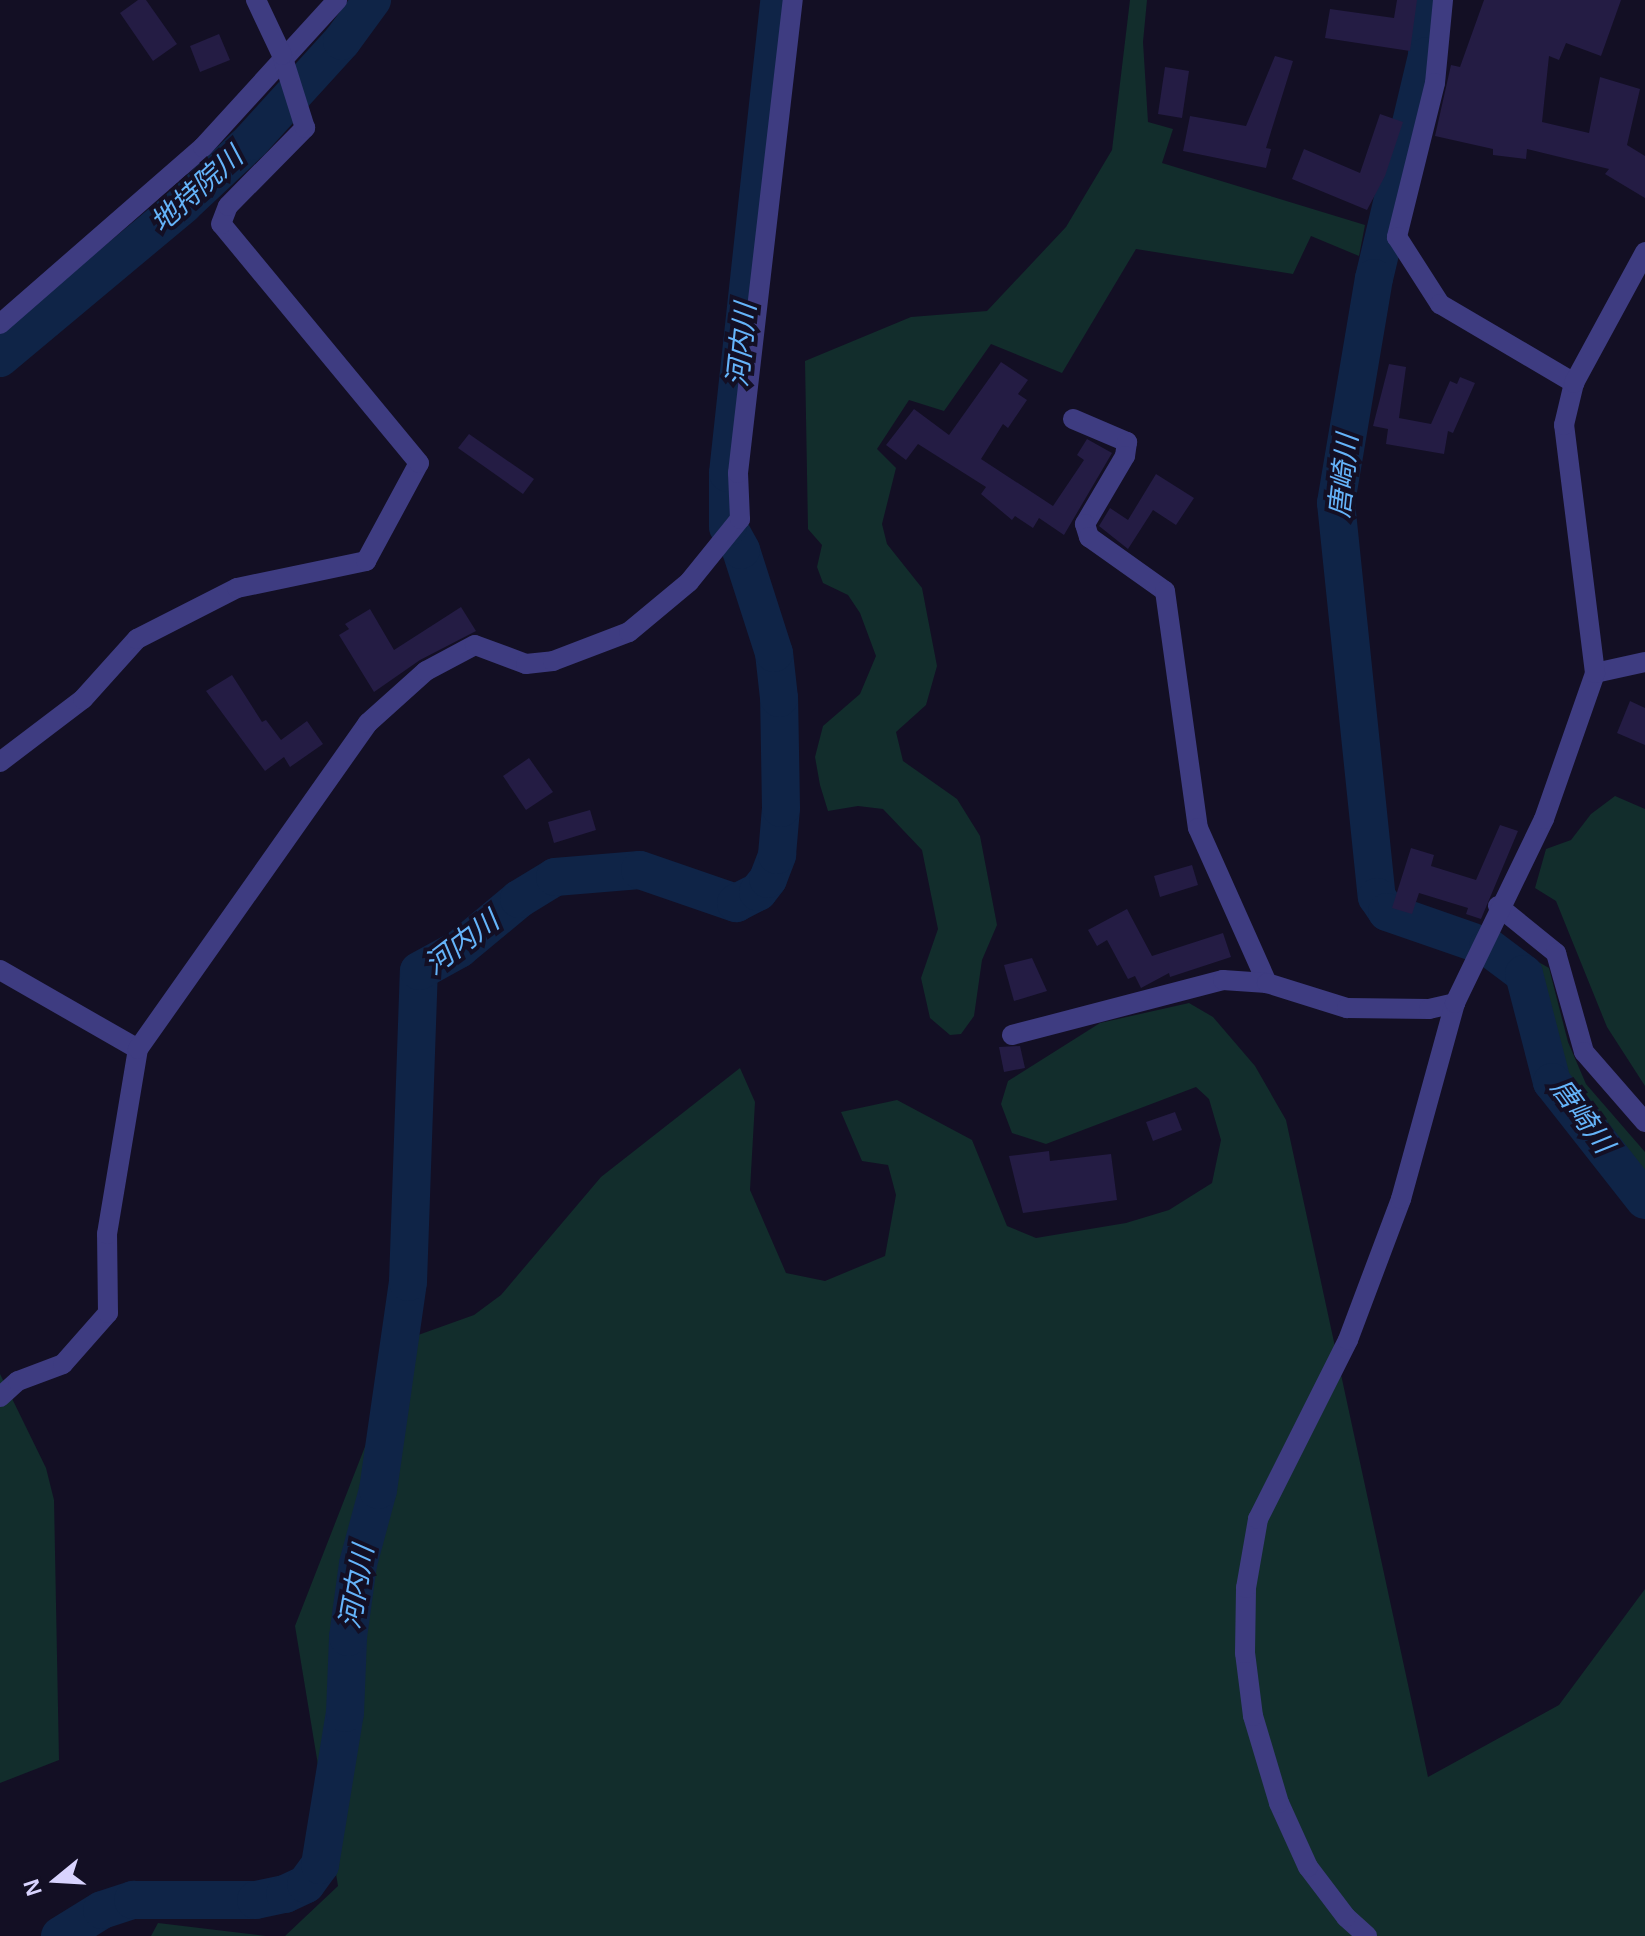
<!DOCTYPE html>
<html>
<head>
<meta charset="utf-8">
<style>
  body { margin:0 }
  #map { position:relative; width:1645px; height:1936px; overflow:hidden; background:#130f24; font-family:Arial,"Noto Sans JP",sans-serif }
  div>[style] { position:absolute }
  .green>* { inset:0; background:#122d2c }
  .river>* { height:38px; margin:-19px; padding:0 19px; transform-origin:19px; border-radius:19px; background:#0f2447 }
  .building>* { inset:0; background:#241c44 }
  .minor>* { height:20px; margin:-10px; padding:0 10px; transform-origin:10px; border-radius:10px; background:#3e3c81 }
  span { translate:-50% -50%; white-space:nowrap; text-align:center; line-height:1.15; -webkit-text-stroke:8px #130f24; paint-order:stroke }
  .water-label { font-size:28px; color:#65b4fa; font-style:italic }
  .north { position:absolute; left:16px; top:1840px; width:80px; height:80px; -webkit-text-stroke:6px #130f24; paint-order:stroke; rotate:252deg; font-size:22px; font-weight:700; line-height:32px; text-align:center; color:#d8d3fe }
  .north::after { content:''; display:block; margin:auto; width:28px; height:36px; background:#d8d3fe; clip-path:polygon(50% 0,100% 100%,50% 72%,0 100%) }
</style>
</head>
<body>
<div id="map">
  <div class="green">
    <div style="clip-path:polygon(1130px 0,1147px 0,1143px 42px,1148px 122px,1173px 129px,1162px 163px,1365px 225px,1359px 256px,1311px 236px,1293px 274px,1136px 249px,1062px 373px,991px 344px,944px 411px,909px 400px,877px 449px,896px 468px,882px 524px,887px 544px,922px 588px,937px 666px,926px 705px,896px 732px,903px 761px,957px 799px,980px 836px,997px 925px,982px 960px,974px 1016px,961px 1034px,950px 1035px,930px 1018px,921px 978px,938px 929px,922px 850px,883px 809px,858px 806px,828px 811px,820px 785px,815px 757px,823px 726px,860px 694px,876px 656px,860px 613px,848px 595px,823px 583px,817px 567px,822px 545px,808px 529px,805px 361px,911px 317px,987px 311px,1066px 227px,1112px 150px)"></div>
    <div style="clip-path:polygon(1615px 796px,1645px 809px,1645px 1086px,1607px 1027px,1556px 901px,1535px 888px,1546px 849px,1571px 840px,1591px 814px)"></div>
    <div style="clip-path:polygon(1535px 960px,1549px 968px,1568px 1042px,1586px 1084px,1645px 1152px,1645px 1192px,1561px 1084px,1529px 971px)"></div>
    <div style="clip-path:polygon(1189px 1003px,1213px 1017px,1255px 1066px,1286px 1120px,1428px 1777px,1559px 1705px,1645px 1589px,1645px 1936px,285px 1936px,338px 1886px,295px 1626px,407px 1339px,474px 1315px,501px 1295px,601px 1177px,740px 1068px,755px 1102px,750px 1190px,786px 1273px,825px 1281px,885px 1256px,896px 1195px,888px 1165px,862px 1161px,841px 1112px,897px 1100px,972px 1140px,1007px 1226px,1036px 1238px,1126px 1223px,1169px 1210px,1212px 1183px,1221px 1140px,1209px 1099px,1196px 1087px,1046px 1144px,1012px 1133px,1001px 1104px,1008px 1081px,1100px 1023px)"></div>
    <div style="clip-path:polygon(0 1374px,46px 1468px,54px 1500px,59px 1760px,0 1783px)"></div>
    <div style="clip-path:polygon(158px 1923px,266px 1936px,151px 1936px)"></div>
  </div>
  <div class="river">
    <div style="left:1430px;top:0;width:56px;rotate:93.1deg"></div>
    <div style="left:1427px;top:56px;width:228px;rotate:103.4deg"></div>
    <div style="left:1374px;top:278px;width:228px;rotate:99.6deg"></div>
    <div style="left:1336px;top:503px;width:396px;rotate:84.1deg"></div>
    <div style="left:1377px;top:897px;width:18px;rotate:56deg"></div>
    <div style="left:1387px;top:912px;width:91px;rotate:19.2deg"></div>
    <div style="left:0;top:358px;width:240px;rotate:-39.9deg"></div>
    <div style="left:184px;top:204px;width:92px;rotate:-43.2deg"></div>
    <div style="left:251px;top:141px;width:135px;rotate:-47.7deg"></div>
    <div style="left:342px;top:41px;width:51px;rotate:-53.8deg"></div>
    <div style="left:1488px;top:947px;width:45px;rotate:36.9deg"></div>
    <div style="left:1524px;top:974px;width:112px;rotate:75.5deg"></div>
    <div style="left:1552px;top:1082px;width:150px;rotate:51.8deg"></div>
    <div style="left:60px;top:1936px;width:49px;rotate:-31.8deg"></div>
    <div style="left:102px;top:1910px;width:33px;rotate:-18deg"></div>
    <div style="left:133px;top:1900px;width:123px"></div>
    <div style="left:256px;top:1900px;width:30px;rotate:-12deg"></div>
    <div style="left:285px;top:1894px;width:23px;rotate:-25deg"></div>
    <div style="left:306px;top:1884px;width:24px;rotate:-54deg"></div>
    <div style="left:320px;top:1865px;width:154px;rotate:-80.7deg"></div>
    <div style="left:345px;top:1713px;width:76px;rotate:-87.7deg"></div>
    <div style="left:348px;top:1637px;width:74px;rotate:-82.2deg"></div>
    <div style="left:358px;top:1564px;width:77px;rotate:-74.9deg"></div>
    <div style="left:378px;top:1490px;width:210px;rotate:-81.8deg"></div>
    <div style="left:408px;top:1282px;width:311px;rotate:-88deg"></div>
    <div style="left:419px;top:971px;width:46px;rotate:-28.8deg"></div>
    <div style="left:459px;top:949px;width:78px;rotate:-39.8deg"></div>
    <div style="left:519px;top:899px;width:42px;rotate:-31.4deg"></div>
    <div style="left:555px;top:877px;width:85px;rotate:-4.7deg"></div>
    <div style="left:640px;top:870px;width:102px;rotate:19deg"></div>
    <div style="left:736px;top:903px;width:25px;rotate:-27deg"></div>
    <div style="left:758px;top:892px;width:16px;rotate:-52deg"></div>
    <div style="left:768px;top:879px;width:26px;rotate:-69deg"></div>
    <div style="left:777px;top:855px;width:47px;rotate:-85.1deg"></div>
    <div style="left:781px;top:808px;width:110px;rotate:-91deg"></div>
    <div style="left:779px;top:698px;width:45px;rotate:-96.3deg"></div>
    <div style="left:774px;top:653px;width:108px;rotate:-107.8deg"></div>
    <div style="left:741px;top:550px;width:26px;rotate:-119deg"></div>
    <div style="left:728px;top:527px;width:54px;rotate:-90deg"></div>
    <div style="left:728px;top:473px;width:476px;rotate:-83.8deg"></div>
  </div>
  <div class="building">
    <div style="clip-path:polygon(138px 0,146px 0,177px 44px,153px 61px,120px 13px)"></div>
    <div style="clip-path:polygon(1397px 0,1417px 0,1410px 51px,1325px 38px,1330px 9px,1394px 18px)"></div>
    <div style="clip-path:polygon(1484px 0,1621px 0,1601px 56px,1566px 43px,1559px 60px,1549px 56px,1542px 122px,1589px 133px,1600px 77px,1640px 89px,1627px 145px,1645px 156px,1645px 198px,1605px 174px,1609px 169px,1527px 149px,1526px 159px,1493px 155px,1493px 149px,1435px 136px,1451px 65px,1460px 67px)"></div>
    <div style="clip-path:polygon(219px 34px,230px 60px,200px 72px,190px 46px)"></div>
    <div style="clip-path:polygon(1275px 56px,1293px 61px,1266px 148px,1271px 149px,1266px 168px,1183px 151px,1190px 116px,1246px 126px)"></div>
    <div style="clip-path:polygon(1165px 67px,1189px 71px,1182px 118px,1158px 114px)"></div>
    <div style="clip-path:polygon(1380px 114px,1403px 122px,1385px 176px,1367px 210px,1292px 179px,1304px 149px,1360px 173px)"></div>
    <div style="clip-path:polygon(1001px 362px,1028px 380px,1018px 394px,1027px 400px,1008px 428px,1003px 424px,981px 459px,1053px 506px,1084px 460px,1077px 455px,1087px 439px,1112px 453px,1064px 535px,1039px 518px,1033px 528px,1015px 516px,1012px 520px,981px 494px,986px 487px,918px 444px,906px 460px,886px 445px,914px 409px,949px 435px)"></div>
    <div style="clip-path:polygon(1389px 364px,1406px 367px,1399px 418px,1431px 424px,1450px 381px,1457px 384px,1460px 377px,1475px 383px,1453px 433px,1448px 431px,1444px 454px,1386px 444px,1388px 429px,1373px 426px)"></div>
    <div style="clip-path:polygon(469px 434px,534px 479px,523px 494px,458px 448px)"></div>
    <div style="clip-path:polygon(1156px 474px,1194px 498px,1176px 525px,1153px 510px,1128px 549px,1099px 526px,1110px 508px,1128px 520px)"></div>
    <div style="clip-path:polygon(461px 607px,476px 631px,420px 660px,374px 692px,339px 635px,349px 629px,345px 624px,370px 609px,394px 650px)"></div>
    <div style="clip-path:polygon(232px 675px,262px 722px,266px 720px,281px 740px,307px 721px,323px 744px,290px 767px,284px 757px,265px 771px,206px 691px)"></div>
    <div style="clip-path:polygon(1630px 701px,1645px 708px,1645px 745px,1617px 733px)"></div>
    <div style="clip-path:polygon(529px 758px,553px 792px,526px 810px,503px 776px)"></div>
    <div style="clip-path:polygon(590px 810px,596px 830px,554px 843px,548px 822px)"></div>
    <div style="clip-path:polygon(1500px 825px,1518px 831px,1481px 919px,1466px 914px,1468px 908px,1419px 893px,1412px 914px,1392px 908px,1411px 848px,1434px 855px,1431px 866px,1476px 880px)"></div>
    <div style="clip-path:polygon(1192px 865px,1198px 885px,1160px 897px,1154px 876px)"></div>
    <div style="clip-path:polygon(1127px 909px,1152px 956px,1223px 933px,1231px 957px,1170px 977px,1169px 973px,1141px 988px,1135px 976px,1128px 979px,1107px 940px,1097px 946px,1088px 930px)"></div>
    <div style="clip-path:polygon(1032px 958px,1047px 991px,1014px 1001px,1004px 965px)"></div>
    <div style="clip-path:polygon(1020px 1046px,1025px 1068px,1004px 1072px,999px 1047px)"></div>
    <div style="clip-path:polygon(1175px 1112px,1182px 1130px,1153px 1141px,1146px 1122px)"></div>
    <div style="clip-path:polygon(1049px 1151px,1050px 1161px,1111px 1154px,1117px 1200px,1023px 1213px,1009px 1156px)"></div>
  </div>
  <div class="minor">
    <div style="left:1443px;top:0;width:83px;rotate:95.5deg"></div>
    <div style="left:1435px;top:83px;width:159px;rotate:103.9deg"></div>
    <div style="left:1397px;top:237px;width:80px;rotate:57.3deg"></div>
    <div style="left:1440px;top:304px;width:156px;rotate:30.5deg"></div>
    <div style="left:0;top:324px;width:269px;rotate:-41.1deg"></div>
    <div style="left:203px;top:147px;width:199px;rotate:-47.6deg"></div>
    <div style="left:1073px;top:419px;width:59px;rotate:23.1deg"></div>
    <div style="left:1127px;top:442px;width:14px;rotate:98deg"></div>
    <div style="left:1125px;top:456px;width:79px;rotate:120.5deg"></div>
    <div style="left:1085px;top:524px;width:14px;rotate:73deg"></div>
    <div style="left:1089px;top:537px;width:93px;rotate:35.4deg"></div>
    <div style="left:1165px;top:591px;width:239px;rotate:82.1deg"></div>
    <div style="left:1198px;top:828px;width:170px;rotate:66deg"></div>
    <div style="left:1595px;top:673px;width:51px;rotate:-12.4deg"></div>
    <div style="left:0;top:762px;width:104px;rotate:-37.2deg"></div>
    <div style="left:83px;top:699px;width:81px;rotate:-48deg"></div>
    <div style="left:137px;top:639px;width:112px;rotate:-27deg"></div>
    <div style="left:237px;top:588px;width:132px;rotate:-11.8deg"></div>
    <div style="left:366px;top:561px;width:111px;rotate:-61.6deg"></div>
    <div style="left:419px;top:463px;width:310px;rotate:-129.6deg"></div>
    <div style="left:221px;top:224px;width:19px;rotate:-69deg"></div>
    <div style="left:228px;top:206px;width:110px;rotate:-45.4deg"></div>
    <div style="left:305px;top:128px;width:77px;rotate:-107.5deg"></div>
    <div style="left:282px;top:55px;width:61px;rotate:-115.3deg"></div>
    <div style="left:1498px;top:906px;width:75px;rotate:39deg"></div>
    <div style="left:1556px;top:953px;width:103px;rotate:74.2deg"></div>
    <div style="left:1584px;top:1052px;width:93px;rotate:48.9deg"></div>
    <div style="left:0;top:970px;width:159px;rotate:29.8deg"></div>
    <div style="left:1012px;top:1035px;width:218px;rotate:-14.6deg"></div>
    <div style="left:1223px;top:980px;width:44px;rotate:3.9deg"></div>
    <div style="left:1267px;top:983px;width:84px;rotate:17.4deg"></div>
    <div style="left:1347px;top:1008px;width:82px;rotate:0.7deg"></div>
    <div style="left:1429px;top:1009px;width:27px;rotate:-13deg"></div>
    <div style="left:0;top:1397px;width:24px;rotate:-42deg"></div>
    <div style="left:18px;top:1381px;width:48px;rotate:-20.7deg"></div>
    <div style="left:63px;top:1364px;width:68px;rotate:-48.6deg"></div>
    <div style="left:108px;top:1313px;width:79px;rotate:-90.7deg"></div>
    <div style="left:107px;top:1234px;width:188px;rotate:-80.5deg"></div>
    <div style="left:138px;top:1049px;width:399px;rotate:-54.8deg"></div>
    <div style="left:368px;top:723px;width:78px;rotate:-41.9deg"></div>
    <div style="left:426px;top:671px;width:55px;rotate:-28deg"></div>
    <div style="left:475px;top:645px;width:54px;rotate:20.4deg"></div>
    <div style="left:526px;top:664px;width:27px;rotate:-6deg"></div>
    <div style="left:553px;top:661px;width:81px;rotate:-20.9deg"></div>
    <div style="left:629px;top:632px;width:78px;rotate:-39.8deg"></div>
    <div style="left:689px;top:582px;width:81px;rotate:-51deg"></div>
    <div style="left:740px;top:519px;width:46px;rotate:-92.5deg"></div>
    <div style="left:738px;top:473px;width:476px;rotate:-83.4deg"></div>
    <div style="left:1367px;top:1936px;width:28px;rotate:-138deg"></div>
    <div style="left:1346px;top:1917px;width:63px;rotate:-127.2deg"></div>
    <div style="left:1308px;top:1867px;width:70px;rotate:-114.4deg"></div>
    <div style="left:1279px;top:1803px;width:91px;rotate:-106.6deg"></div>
    <div style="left:1253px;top:1716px;width:64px;rotate:-97.2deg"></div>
    <div style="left:1245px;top:1653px;width:65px;rotate:-89.1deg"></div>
    <div style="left:1246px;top:1588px;width:70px;rotate:-80.1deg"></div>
    <div style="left:1258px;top:1519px;width:200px;rotate:-63.3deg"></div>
    <div style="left:1348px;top:1340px;width:151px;rotate:-69.4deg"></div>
    <div style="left:1401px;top:1199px;width:203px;rotate:-74.6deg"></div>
    <div style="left:1455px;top:1003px;width:204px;rotate:-64.2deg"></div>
    <div style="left:1544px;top:819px;width:155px;rotate:-70.7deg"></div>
    <div style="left:1595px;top:673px;width:250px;rotate:-97.1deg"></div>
    <div style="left:1564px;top:425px;width:43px;rotate:-76.6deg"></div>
    <div style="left:1574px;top:383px;width:149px;rotate:-61.5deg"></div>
  </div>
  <div class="water-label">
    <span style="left:197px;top:190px;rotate:-42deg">地持院川</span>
    <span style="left:742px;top:345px;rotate:-84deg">河内川</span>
    <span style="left:1344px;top:476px;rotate:-84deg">唐崎川</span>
    <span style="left:462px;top:943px;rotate:-37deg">河内川</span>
    <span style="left:1582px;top:1116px;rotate:54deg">唐崎川</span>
    <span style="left:357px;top:1587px;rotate:-80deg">河内川</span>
  </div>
  <div class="north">N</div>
</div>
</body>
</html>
